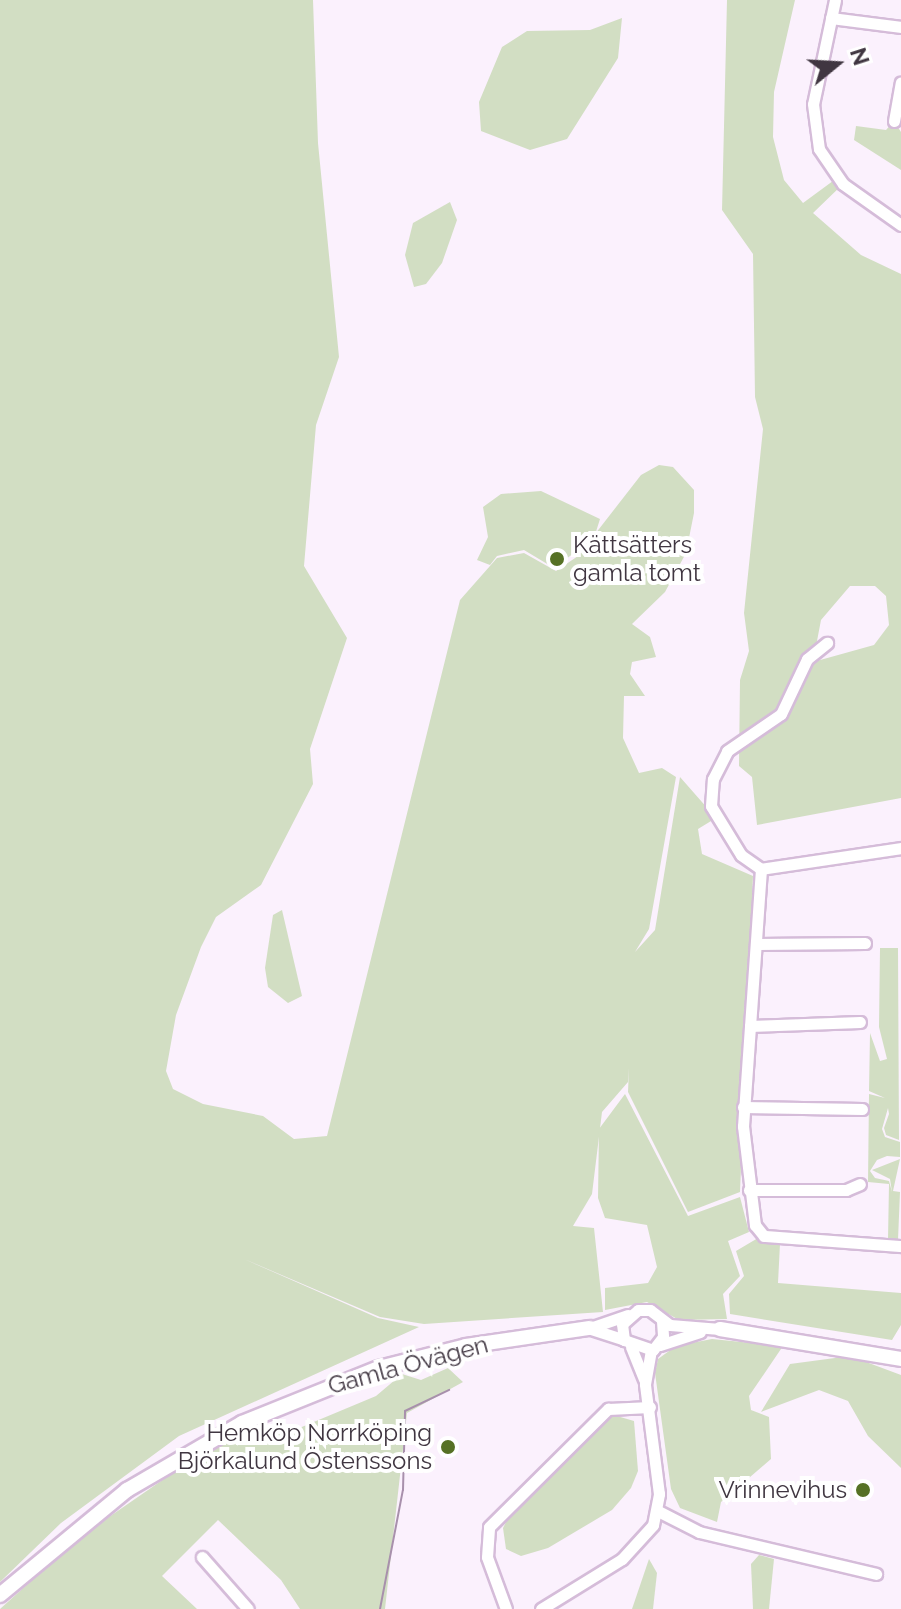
<!DOCTYPE html>
<html>
<head>
<meta charset="utf-8">
<style>
  body { margin:0 }
  #map { position:relative; width:901px; height:1609px; overflow:hidden; background:#fbf1fd; font-family:Raleway,sans-serif }
  div>[style] { position:absolute }
  .green>* { inset:0; background:#d2dec3 }
  .stream>* { height:2px; margin:-1px; padding:0 1px; transform-origin:1px; border-radius:1px; background:#a890ac }
  .roads { filter:drop-shadow(2px 0 #d5bcd9) drop-shadow(-2px 0 #d5bcd9) drop-shadow(0 2px #d5bcd9) drop-shadow(0 -2px #d5bcd9) }
  .minor>* { height:11px; margin:-5.5px; padding:0 5.5px; transform-origin:5.5px; border-radius:5.5px; background:#fff }
  .major>* { height:14px; margin:-7px; padding:0 7px; transform-origin:7px; border-radius:7px; background:#fff }
  .dots>* { width:22px; height:22px; translate:-50% -50%; box-sizing:border-box; border:4px solid #fff; border-radius:50% }
  span { translate:-50% -50%; white-space:nowrap; text-align:center; line-height:1.15; -webkit-text-stroke:8px #fff; paint-order:stroke }
  .poi-label { font-size:24px; color:#403641 }
  .left { translate:0 -50%; text-align:left }
  .right { translate:-100% -50%; text-align:right }
  .street-label { font-size:24px; color:#403641 }
  .north { position:absolute; left:797px; top:24px; width:80px; height:80px; -webkit-text-stroke:6px #fff; paint-order:stroke; rotate:72deg; font-size:22px; font-weight:700; line-height:32px; text-align:center; color:#403641 }
  .north::after { content:''; display:block; margin:auto; width:28px; height:36px; background:#403641; clip-path:polygon(50% 0,100% 100%,50% 72%,0 100%) }
</style>
</head>
<body>
<div id="map">
  <div class="green">
    <div style="clip-path:polygon(0 0,313px 0,318px 143px,339px 357px,316px 425px,304px 566px,347px 638px,310px 749px,313px 784px,261px 885px,216px 917px,201px 947px,176px 1015px,166px 1071px,173px 1089px,203px 1104px,263px 1116px,294px 1139px,327px 1136px,460px 600px,497px 558px,524px 553px,556px 571px,578px 556px,641px 475px,659px 465px,673px 467px,694px 490px,694px 513px,686px 553px,665px 592px,632px 624px,650px 637px,656px 657px,632px 662px,630px 674px,645px 696px,624px 696px,623px 738px,639px 773px,662px 768px,676px 777px,649px 929px,635px 952px,655px 930px,680px 777px,716px 818px,698px 829px,702px 854px,753px 876px,740px 1192px,688px 1212px,628px 1092px,629px 1068px,628px 1082px,602px 1112px,592px 1194px,573px 1226px,594px 1228px,603px 1312px,424px 1324px,380px 1317px,244px 1259px,378px 1318px,419px 1327px,179px 1436px,61px 1523px,0 1582px)"></div>
    <div style="clip-path:polygon(evenodd,727px 0,795px 0,774px 92px,773px 137px,784px 180px,803px 203px,837px 178px,843px 184px,813px 213px,861px 255px,901px 274px,901px 798px,757px 825px,752px 777px,739px 766px,740px 680px,749px 651px,744px 613px,763px 429px,755px 397px,753px 254px,722px 210px,727px 0,850px 586px,875px 586px,886px 596px,889px 625px,874px 645px,813px 662px,821px 620px,850px 586px)"></div>
    <div style="clip-path:polygon(622px 18px,618px 58px,567px 139px,530px 150px,481px 131px,479px 102px,502px 47px,527px 31px,590px 30px)"></div>
    <div style="clip-path:polygon(894px 121px,901px 132px,901px 170px,854px 140px,856px 126px,886px 130px)"></div>
    <div style="clip-path:polygon(450px 202px,457px 220px,442px 263px,426px 284px,414px 287px,405px 255px,413px 223px)"></div>
    <div style="clip-path:polygon(541px 491px,600px 519px,594px 538px,554px 568px,524px 550px,497px 556px,490px 565px,477px 560px,488px 537px,483px 507px,501px 494px)"></div>
    <div style="clip-path:polygon(282px 910px,302px 996px,288px 1003px,268px 987px,265px 968px,273px 915px)"></div>
    <div style="clip-path:polygon(880px 948px,898px 948px,899px 1140px,886px 1135px,884px 1128px,889px 1114px,888px 1108px,882px 1129px,885px 1137px,900px 1142px,900px 1157px,887px 1156px,877px 1160px,870px 1171px,875px 1178px,889px 1181px,892px 1192px,890px 1179px,872px 1170px,900px 1159px,893px 1191px,900px 1192px,898px 1240px,888px 1239px,889px 1184px,868px 1182px,869px 1094px,885px 1098px,869px 1091px,870px 1033px,880px 1061px,887px 1059px,879px 1027px)"></div>
    <div style="clip-path:polygon(625px 1094px,688px 1216px,740px 1197px,749px 1232px,728px 1241px,740px 1276px,723px 1294px,727px 1319px,679px 1320px,647px 1302px,605px 1310px,605px 1288px,648px 1283px,657px 1267px,647px 1225px,605px 1218px,598px 1198px,599px 1129px)"></div>
    <div style="clip-path:polygon(758px 1238px,780px 1244px,778px 1283px,901px 1293px,901px 1325px,892px 1340px,730px 1314px,729px 1294px,744px 1276px,736px 1251px)"></div>
    <div style="clip-path:polygon(712px 1339px,783px 1346px,749px 1396px,751px 1410px,769px 1417px,771px 1459px,721px 1502px,717px 1522px,680px 1508px,671px 1489px,655px 1373px,658px 1359px,676px 1346px)"></div>
    <div style="clip-path:polygon(850px 1356px,901px 1375px,901px 1468px,868px 1436px,848px 1401px,819px 1390px,761px 1412px,790px 1364px)"></div>
    <div style="clip-path:polygon(448px 1368px,463px 1382px,407px 1413px,385px 1609px,300px 1609px,281px 1580px,218px 1520px,162px 1576px,197px 1609px,0 1609px,80px 1537px,190px 1461px,247px 1432px,285px 1434px,376px 1396px,402px 1374px,421px 1380px)"></div>
    <div style="clip-path:polygon(610px 1414px,634px 1421px,638px 1471px,631px 1488px,612px 1510px,548px 1548px,521px 1556px,506px 1549px,503px 1528px,514px 1506px)"></div>
    <div style="clip-path:polygon(759px 1555px,774px 1559px,769px 1609px,753px 1609px,751px 1564px)"></div>
    <div style="clip-path:polygon(649px 1559px,657px 1573px,653px 1609px,632px 1609px)"></div>
  </div>
  <div class="stream">
    <div style="left:380px;top:1609px;width:121px;rotate:-79.1deg"></div>
    <div style="left:403px;top:1490px;width:79px;rotate:-88.5deg"></div>
    <div style="left:405px;top:1411px;width:49px;rotate:-25.5deg"></div>
  </div>
  <div class="roads">
    <div class="minor">
      <div style="left:835px;top:0;width:106px;rotate:101.9deg"></div>
      <div style="left:813px;top:104px;width:45px;rotate:82.4deg"></div>
      <div style="left:819px;top:149px;width:42px;rotate:55.6deg"></div>
      <div style="left:843px;top:184px;width:71px;rotate:35.3deg"></div>
      <div style="left:831px;top:18px;width:71px;rotate:7.3deg"></div>
      <div style="left:894px;top:121px;width:39px;rotate:-80deg"></div>
      <div style="left:901px;top:848px;width:142px;rotate:171.5deg"></div>
      <div style="left:761px;top:869px;width:258px;rotate:94deg"></div>
      <div style="left:743px;top:1126px;width:100px;rotate:83.1deg"></div>
      <div style="left:755px;top:1225px;width:14px;rotate:51deg"></div>
      <div style="left:764px;top:1236px;width:137px;rotate:4.2deg"></div>
      <div style="left:761px;top:869px;width:24px;rotate:-145deg"></div>
      <div style="left:741px;top:855px;width:57px;rotate:-121.5deg"></div>
      <div style="left:711px;top:806px;width:27px;rotate:-86deg"></div>
      <div style="left:713px;top:779px;width:31px;rotate:-63deg"></div>
      <div style="left:727px;top:751px;width:65px;rotate:-34.4deg"></div>
      <div style="left:781px;top:714px;width:61px;rotate:-64.7deg"></div>
      <div style="left:807px;top:659px;width:26px;rotate:-39deg"></div>
      <div style="left:757px;top:944px;width:108px;rotate:-0.5deg"></div>
      <div style="left:750px;top:1026px;width:110px;rotate:-2.1deg"></div>
      <div style="left:743px;top:1107px;width:119px;rotate:1deg"></div>
      <div style="left:749px;top:1190px;width:97px"></div>
      <div style="left:846px;top:1190px;width:15px;rotate:-23deg"></div>
      <div style="left:662px;top:1321px;width:16px;rotate:86deg"></div>
      <div style="left:663px;top:1337px;width:16px;rotate:128deg"></div>
      <div style="left:653px;top:1350px;width:31px;rotate:-161deg"></div>
      <div style="left:624px;top:1340px;width:16px;rotate:-97deg"></div>
      <div style="left:622px;top:1324px;width:21px;rotate:-41deg"></div>
      <div style="left:638px;top:1310px;width:12px"></div>
      <div style="left:650px;top:1310px;width:25px;rotate:37deg"></div>
      <div style="left:670px;top:1325px;width:50px;rotate:4.6deg"></div>
      <div style="left:590px;top:1328px;width:40px;rotate:-18.9deg"></div>
      <div style="left:591px;top:1329px;width:35px;rotate:18deg"></div>
      <div style="left:660px;top:1345px;width:42px;rotate:-18deg"></div>
      <div style="left:631px;top:1347px;width:35px;rotate:68deg"></div>
      <div style="left:658px;top:1511px;width:46px;rotate:27.1deg"></div>
      <div style="left:699px;top:1532px;width:182px;rotate:13.3deg"></div>
      <div style="left:202px;top:1557px;width:69px;rotate:48.5deg"></div>
      <div style="left:506px;top:1609px;width:55px;rotate:-110.1deg"></div>
      <div style="left:487px;top:1557px;width:30px;rotate:-86deg"></div>
      <div style="left:489px;top:1527px;width:168px;rotate:-44.8deg"></div>
      <div style="left:608px;top:1409px;width:42px;rotate:-2.7deg"></div>
      <div style="left:541px;top:1609px;width:95px;rotate:-31.7deg"></div>
      <div style="left:622px;top:1559px;width:46px;rotate:-47.6deg"></div>
      <div style="left:653px;top:1525px;width:32px;rotate:-79deg"></div>
      <div style="left:659px;top:1494px;width:111px;rotate:-97.3deg"></div>
      <div style="left:645px;top:1384px;width:35px;rotate:-80deg"></div>
    </div>
    <div class="major">
      <div style="left:720px;top:1329px;width:183px;rotate:9.4deg"></div>
      <div style="left:0;top:1595px;width:165px;rotate:-39.6deg"></div>
      <div style="left:127px;top:1490px;width:133px;rotate:-30.2deg"></div>
      <div style="left:242px;top:1423px;width:148px;rotate:-21.9deg"></div>
      <div style="left:379px;top:1368px;width:90px;rotate:-14.2deg"></div>
      <div style="left:466px;top:1346px;width:125px;rotate:-8.3deg"></div>
    </div>
  </div>
  <div class="dots">
    <div style="left:557px;top:559px;background:#567125"></div>
    <div style="left:448px;top:1447px;background:#567125"></div>
    <div style="left:863px;top:1490px;background:#567125"></div>
  </div>
  <div class="poi-label">
    <span class="left" style="left:573px;top:559px">Kättsätters<br>gamla tomt</span>
    <span class="right" style="left:432px;top:1447px">Hemköp Norrköping<br>Björkalund Östenssons</span>
    <span class="right" style="left:847px;top:1490px">Vrinnevihus</span>
  </div>
  <div class="street-label">
    <span style="left:408px;top:1365px;rotate:-15deg">Gamla Övägen</span>
  </div>
  <div class="north">N</div>
</div>
</body>
</html>
